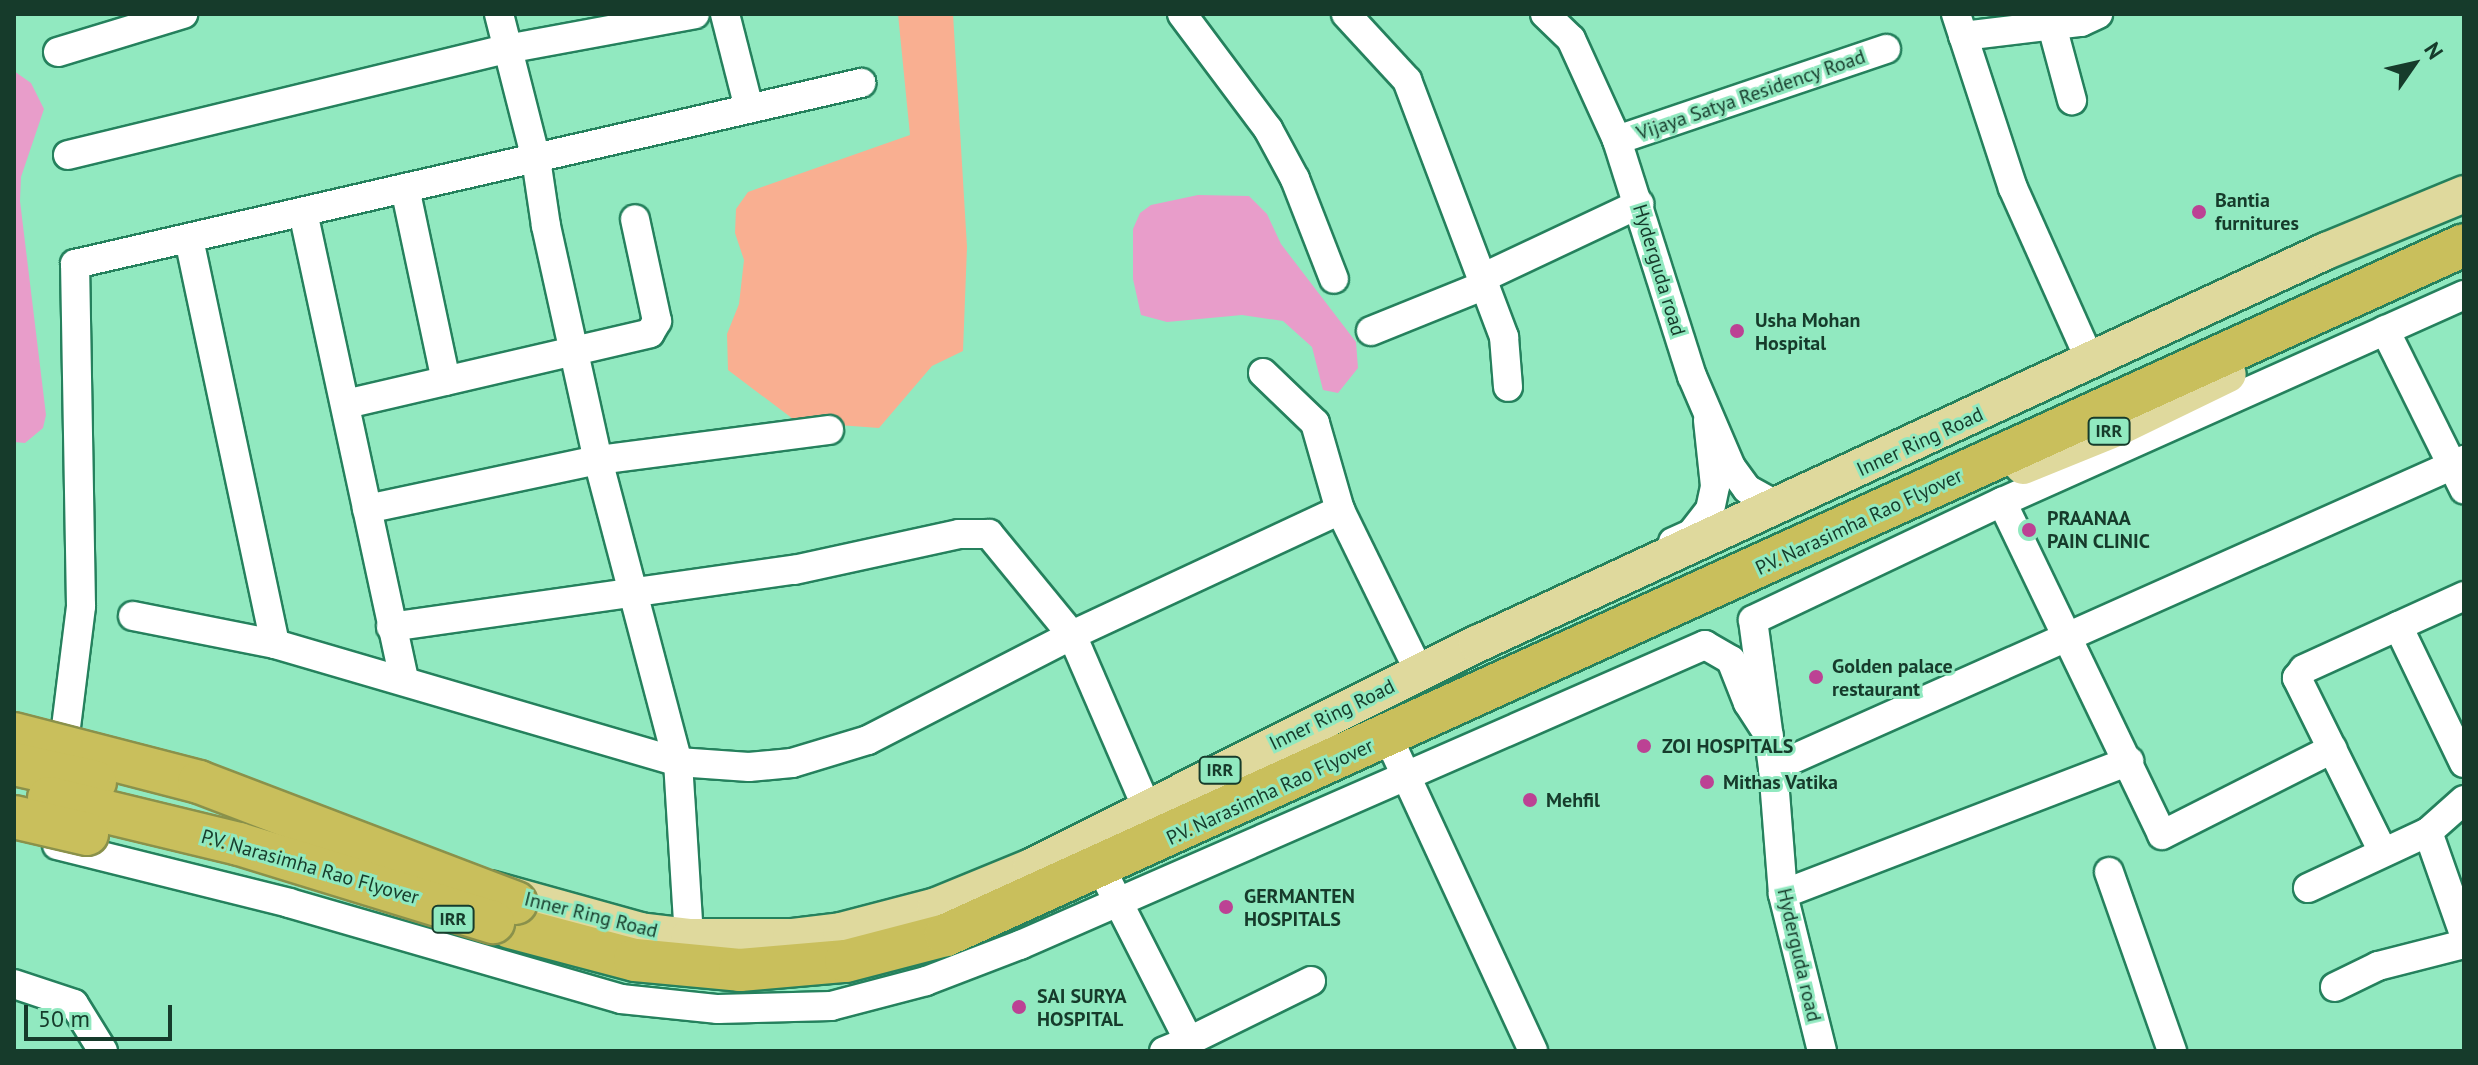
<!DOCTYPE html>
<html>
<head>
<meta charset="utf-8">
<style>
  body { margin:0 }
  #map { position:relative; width:2478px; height:1065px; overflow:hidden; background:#91e9c0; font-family:"PT Sans",sans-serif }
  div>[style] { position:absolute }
  .green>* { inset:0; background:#f9af91 }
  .water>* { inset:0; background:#e89dca }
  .roads { filter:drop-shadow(2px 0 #25815d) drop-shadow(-2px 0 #25815d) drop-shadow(0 2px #25815d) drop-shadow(0 -2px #25815d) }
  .minor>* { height:28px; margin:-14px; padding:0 14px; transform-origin:14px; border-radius:14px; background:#fff }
  .major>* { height:36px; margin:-18px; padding:0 18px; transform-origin:18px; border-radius:18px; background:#dfd99d }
  .highway>* { height:42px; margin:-21px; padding:0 21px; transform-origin:21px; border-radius:21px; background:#c9bf5c }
  .bridges { filter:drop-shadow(2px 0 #8a914b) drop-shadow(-2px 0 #8a914b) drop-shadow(0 2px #8a914b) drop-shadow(0 -2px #8a914b) }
  .highway-bridge>* { height:42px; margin:-21px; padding:0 21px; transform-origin:21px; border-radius:21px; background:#c9bf5c }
  .dots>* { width:22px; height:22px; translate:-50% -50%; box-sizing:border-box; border:4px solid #91e9c0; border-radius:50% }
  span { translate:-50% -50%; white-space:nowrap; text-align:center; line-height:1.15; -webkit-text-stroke:6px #91e9c0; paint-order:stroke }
  .shield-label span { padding:2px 6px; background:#91e9c0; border:2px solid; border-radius:6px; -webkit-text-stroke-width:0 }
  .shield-label { font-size:18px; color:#163b2b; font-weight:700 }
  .street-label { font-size:20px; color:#163b2b }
  .poi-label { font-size:20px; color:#163b2b; font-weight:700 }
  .left { translate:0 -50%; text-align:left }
  .frame { position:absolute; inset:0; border:16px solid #163b2b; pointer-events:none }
  .north { position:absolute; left:2374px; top:24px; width:80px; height:80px; -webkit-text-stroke:6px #91e9c0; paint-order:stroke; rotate:56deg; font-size:22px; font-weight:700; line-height:32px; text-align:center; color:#163b2b }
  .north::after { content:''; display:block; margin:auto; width:28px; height:36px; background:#163b2b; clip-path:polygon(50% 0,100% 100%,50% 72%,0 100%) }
  .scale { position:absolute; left:24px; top:1005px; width:148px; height:36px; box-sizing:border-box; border:4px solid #163b2b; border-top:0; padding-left:10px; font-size:24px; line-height:28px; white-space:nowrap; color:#163b2b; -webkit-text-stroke:6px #91e9c0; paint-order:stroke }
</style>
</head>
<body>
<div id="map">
  <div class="green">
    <div style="clip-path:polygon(898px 14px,953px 14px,967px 247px,963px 351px,932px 366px,879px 428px,797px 422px,728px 370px,727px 334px,739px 304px,744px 260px,735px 233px,736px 209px,748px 192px,910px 135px)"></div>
  </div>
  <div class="water">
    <div style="clip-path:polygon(14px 71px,31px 83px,44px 109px,21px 177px,20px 201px,46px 415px,43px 428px,25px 443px,14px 442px)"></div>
    <div style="clip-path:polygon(1198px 195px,1249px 196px,1267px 214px,1281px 244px,1356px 342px,1358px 368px,1338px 393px,1323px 390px,1312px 347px,1283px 321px,1242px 315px,1167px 322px,1141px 315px,1133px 279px,1133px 229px,1140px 213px,1151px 205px)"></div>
  </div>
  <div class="roads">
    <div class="minor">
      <div style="left:499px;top:14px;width:150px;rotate:75.7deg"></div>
      <div style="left:536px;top:159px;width:68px;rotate:81.5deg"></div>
      <div style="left:546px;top:226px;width:240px;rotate:77.5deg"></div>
      <div style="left:598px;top:460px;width:312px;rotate:75.2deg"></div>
      <div style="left:678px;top:762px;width:175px;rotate:86.4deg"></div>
      <div style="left:725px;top:14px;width:97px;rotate:75.7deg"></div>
      <div style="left:1182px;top:14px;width:144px;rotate:53.2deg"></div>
      <div style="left:1268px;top:129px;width:57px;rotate:61.6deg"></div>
      <div style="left:1295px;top:179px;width:107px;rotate:68.7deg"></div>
      <div style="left:1346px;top:14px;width:90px;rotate:47.3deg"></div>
      <div style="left:1407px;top:80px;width:275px;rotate:69.3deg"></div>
      <div style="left:1504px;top:337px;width:50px;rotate:85.4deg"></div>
      <div style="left:1545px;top:14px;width:36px;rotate:44deg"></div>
      <div style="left:1571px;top:39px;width:111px;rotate:65.5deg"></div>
      <div style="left:1617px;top:140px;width:248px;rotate:72.4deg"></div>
      <div style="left:1692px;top:376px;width:99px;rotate:66.8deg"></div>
      <div style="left:1731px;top:467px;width:27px;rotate:54deg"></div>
      <div style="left:1747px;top:489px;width:29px;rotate:29deg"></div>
      <div style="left:1772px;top:503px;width:17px"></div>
      <div style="left:1956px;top:14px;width:183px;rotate:71.9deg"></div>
      <div style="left:2013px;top:188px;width:191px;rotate:65.9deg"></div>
      <div style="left:2052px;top:26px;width:77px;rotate:74.9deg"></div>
      <div style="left:1963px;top:36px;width:119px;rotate:-6.8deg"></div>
      <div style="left:2081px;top:22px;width:19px;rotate:-25deg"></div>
      <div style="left:58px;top:52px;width:131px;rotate:-16.9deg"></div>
      <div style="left:1617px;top:140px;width:284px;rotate:-18.7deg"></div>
      <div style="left:68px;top:155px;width:452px;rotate:-13.6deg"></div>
      <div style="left:507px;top:49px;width:191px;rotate:-10.5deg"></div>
      <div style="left:405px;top:188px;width:197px;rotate:78deg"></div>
      <div style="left:303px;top:212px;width:480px;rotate:77.8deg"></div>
      <div style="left:189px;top:239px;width:414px;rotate:78deg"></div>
      <div style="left:1482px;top:278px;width:174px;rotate:-25.2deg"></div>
      <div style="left:2385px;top:330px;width:178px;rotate:63.6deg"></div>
      <div style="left:1371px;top:331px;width:123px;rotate:-22deg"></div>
      <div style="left:1263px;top:373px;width:72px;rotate:43.9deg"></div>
      <div style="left:1315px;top:423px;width:91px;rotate:74deg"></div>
      <div style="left:1340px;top:510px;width:168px;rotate:63.9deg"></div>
      <div style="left:346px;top:404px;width:312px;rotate:-13.1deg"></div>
      <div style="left:650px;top:333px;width:14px;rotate:-60deg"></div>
      <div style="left:657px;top:321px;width:104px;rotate:-102.2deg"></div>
      <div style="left:2002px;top:502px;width:369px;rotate:64.3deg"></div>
      <div style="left:2162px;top:835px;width:191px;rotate:-26.8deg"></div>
      <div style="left:367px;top:509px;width:236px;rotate:-12deg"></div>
      <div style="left:598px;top:460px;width:233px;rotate:-7.4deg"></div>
      <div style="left:1673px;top:542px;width:20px;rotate:-24deg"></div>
      <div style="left:1691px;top:534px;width:31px;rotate:-52deg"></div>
      <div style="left:1710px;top:510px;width:25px;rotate:-78deg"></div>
      <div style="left:1715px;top:486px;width:66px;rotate:-96.1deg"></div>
      <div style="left:133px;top:616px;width:145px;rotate:11.2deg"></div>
      <div style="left:275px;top:644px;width:420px;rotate:16.3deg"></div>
      <div style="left:678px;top:762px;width:71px;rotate:4deg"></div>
      <div style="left:749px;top:767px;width:43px;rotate:-5.3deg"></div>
      <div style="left:792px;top:763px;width:79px;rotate:-16.8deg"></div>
      <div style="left:868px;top:740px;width:229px;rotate:-27.2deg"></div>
      <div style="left:1072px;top:635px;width:296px;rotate:-25deg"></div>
      <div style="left:2398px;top:626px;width:152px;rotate:64.3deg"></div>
      <div style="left:391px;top:627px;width:407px;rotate:-8.1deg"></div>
      <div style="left:794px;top:570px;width:169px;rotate:-12.3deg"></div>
      <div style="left:959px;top:534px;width:30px"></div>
      <div style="left:989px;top:534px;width:131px;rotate:50.6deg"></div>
      <div style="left:1072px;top:635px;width:186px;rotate:66.6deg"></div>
      <div style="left:66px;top:727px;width:122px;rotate:-82.9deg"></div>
      <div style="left:81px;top:606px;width:342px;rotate:-91deg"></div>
      <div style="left:75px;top:264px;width:807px;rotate:-12.97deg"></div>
      <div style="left:1395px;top:752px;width:329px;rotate:65.2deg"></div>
      <div style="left:1773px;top:768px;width:757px;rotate:-24.02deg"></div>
      <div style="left:2464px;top:800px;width:48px;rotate:138.4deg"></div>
      <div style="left:2428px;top:832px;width:108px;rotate:70.6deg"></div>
      <div style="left:57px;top:845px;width:239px;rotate:14deg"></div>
      <div style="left:289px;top:903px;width:346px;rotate:16.1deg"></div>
      <div style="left:621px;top:999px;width:98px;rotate:5.9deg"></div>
      <div style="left:718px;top:1009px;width:113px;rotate:-1.5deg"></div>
      <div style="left:831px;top:1006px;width:98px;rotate:-14.7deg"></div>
      <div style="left:926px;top:981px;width:101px;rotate:-21deg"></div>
      <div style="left:1020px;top:945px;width:748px;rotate:-23.65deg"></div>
      <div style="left:1705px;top:645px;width:30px;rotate:30deg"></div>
      <div style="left:1731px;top:660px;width:46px;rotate:68.4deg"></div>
      <div style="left:1748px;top:703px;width:38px;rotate:57deg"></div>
      <div style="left:2382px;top:850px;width:192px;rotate:-116.3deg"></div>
      <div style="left:2297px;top:678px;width:11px;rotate:-52deg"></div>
      <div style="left:2304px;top:669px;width:176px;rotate:-24.5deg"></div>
      <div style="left:2109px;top:872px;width:190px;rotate:70.6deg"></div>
      <div style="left:1109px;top:884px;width:176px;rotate:63deg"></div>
      <div style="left:1189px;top:1041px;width:27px;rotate:158deg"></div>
      <div style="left:2308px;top:888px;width:132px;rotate:-25deg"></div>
      <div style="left:1783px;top:894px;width:371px;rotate:-21deg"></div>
      <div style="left:14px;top:984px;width:63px;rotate:18.4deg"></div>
      <div style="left:74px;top:1004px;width:55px;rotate:58.3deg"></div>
      <div style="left:2335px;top:987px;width:48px;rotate:-26deg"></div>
      <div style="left:2378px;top:966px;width:89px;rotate:-14.3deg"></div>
      <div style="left:1189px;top:1041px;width:136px;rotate:-26.2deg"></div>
      <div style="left:1822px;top:1051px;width:162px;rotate:-104deg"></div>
      <div style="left:1783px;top:894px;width:126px;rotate:-94.5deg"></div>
      <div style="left:1773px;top:768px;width:149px;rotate:-97.7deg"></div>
      <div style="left:1753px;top:620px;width:276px;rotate:-25.4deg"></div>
      <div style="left:2002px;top:502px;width:506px;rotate:-24.13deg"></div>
    </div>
    <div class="major">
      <div style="left:2023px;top:466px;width:101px;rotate:-22deg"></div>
      <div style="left:2117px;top:428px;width:123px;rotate:-25.9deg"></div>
      <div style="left:490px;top:889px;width:156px;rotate:15.6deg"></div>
      <div style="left:640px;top:931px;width:49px;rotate:7deg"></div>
      <div style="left:689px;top:937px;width:102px"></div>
      <div style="left:791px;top:937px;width:50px;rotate:-6.8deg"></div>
      <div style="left:841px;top:931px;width:98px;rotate:-14.7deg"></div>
      <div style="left:936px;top:906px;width:103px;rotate:-22.3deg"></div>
      <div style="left:1031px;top:867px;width:499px;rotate:-26.6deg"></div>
      <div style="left:1477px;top:644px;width:936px;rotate:-24.84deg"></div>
      <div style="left:2326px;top:251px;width:149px;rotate:-22.4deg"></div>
    </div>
    <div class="highway">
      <div style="left:510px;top:927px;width:129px;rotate:14.8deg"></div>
      <div style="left:635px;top:960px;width:105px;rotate:5.4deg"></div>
      <div style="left:740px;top:970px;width:106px;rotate:-4.9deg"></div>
      <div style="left:846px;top:961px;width:103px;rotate:-14.6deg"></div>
      <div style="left:946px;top:935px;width:1667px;rotate:-24.44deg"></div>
    </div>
  </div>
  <div class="bridges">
    <div class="highway-bridge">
      <div style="left:14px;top:734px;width:191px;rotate:14.5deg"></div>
      <div style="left:199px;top:782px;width:339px;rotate:20.9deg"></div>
      <div style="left:14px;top:764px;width:83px;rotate:12.5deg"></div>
      <div style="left:49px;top:798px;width:195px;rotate:13.6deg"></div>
      <div style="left:239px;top:844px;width:266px;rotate:17.1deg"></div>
      <div style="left:14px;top:817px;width:75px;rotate:13.1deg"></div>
    </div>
  </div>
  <div class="dots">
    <div style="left:2199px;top:212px;background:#bc4294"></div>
    <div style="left:1737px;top:331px;background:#bc4294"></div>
    <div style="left:2029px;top:530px;background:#bc4294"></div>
    <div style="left:1816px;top:677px;background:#bc4294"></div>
    <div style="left:1644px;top:746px;background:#bc4294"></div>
    <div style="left:1707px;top:782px;background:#bc4294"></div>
    <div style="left:1530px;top:800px;background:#bc4294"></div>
    <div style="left:1226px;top:907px;background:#bc4294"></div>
    <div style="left:1019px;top:1007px;background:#bc4294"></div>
  </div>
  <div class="shield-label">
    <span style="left:2109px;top:431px">IRR</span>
    <span style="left:1220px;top:770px">IRR</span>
    <span style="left:453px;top:919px">IRR</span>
  </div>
  <div class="street-label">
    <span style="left:1751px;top:95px;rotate:-19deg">Vijaya Satya Residency Road</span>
    <span style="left:1659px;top:270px;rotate:73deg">Hyderguda road</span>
    <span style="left:1920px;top:442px;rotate:-25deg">Inner Ring Road</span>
    <span style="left:1859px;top:522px;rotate:-25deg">P.V. Narasimha Rao Flyover</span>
    <span style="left:1332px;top:715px;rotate:-26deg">Inner Ring Road</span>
    <span style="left:1270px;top:792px;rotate:-25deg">P.V. Narasimha Rao Flyover</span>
    <span style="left:310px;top:867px;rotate:16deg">P.V. Narasimha Rao Flyover</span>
    <span style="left:591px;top:915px;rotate:14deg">Inner Ring Road</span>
    <span style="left:1799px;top:955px;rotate:77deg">Hyderguda road</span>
  </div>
  <div class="poi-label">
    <span class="left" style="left:2215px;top:212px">Bantia<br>furnitures</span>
    <span class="left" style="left:1755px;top:332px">Usha Mohan<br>Hospital</span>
    <span class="left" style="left:2047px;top:530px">PRAANAA<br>PAIN CLINIC</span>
    <span class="left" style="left:1832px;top:678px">Golden palace<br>restaurant</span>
    <span class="left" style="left:1662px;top:746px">ZOI HOSPITALS</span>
    <span class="left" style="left:1723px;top:782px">Mithas Vatika</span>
    <span class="left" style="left:1546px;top:800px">Mehfil</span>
    <span class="left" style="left:1244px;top:908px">GERMANTEN<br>HOSPITALS</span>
    <span class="left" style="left:1037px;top:1008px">SAI SURYA<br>HOSPITAL</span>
  </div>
  <div class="frame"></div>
  <div class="north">N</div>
  <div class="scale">50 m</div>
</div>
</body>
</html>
